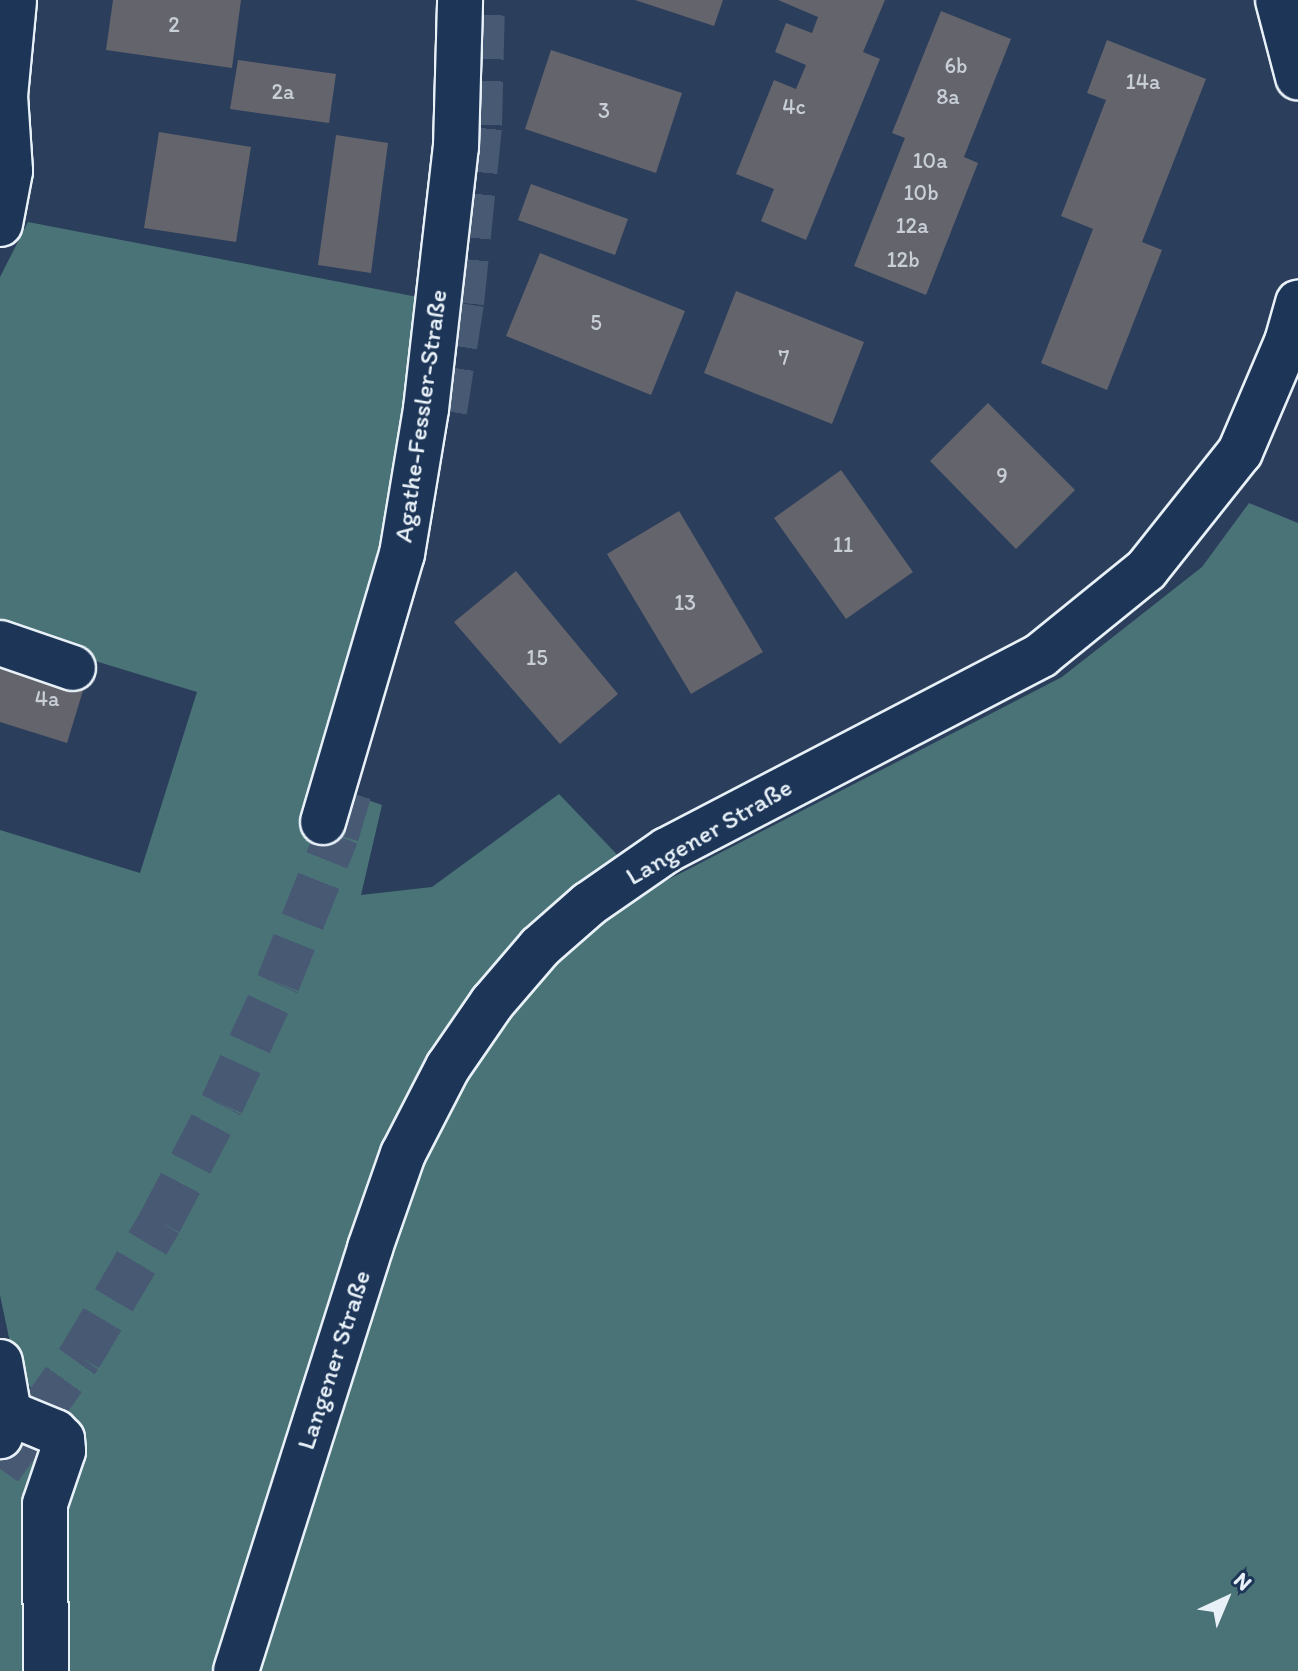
<!DOCTYPE html>
<html>
<head>
<meta charset="utf-8">
<style>
  body { margin:0 }
  #map { position:relative; width:1298px; height:1671px; overflow:hidden; background:#2b3e5b; font-family:Itim,sans-serif }
  div>[style] { position:absolute }
  .green>* { inset:0; background:#4a7377 }
  .building>* { inset:0; background:#64646d }
  .highway-tunnel>* { height:44px; margin-top:-22px; transform-origin:0; background:repeating-linear-gradient(90deg,#475973 0 44px,transparent 0 66px) }
  .roads { filter:drop-shadow(2px 0 #e8f1f8) drop-shadow(-2px 0 #e8f1f8) drop-shadow(0 2px #e8f1f8) drop-shadow(0 -2px #e8f1f8) }
  .minor>* { height:44px; margin:-22px; padding:0 22px; transform-origin:22px; border-radius:22px; background:#1d3557 }
  .major>* { height:44px; margin:-22px; padding:0 22px; transform-origin:22px; border-radius:22px; background:#1d3557 }
  span { translate:-50% -50%; white-space:nowrap; text-align:center; line-height:1.15; -webkit-text-stroke:6px #1d3557; paint-order:stroke }
  .number-label { font-size:22px; color:#c7ced5 }
  .number-label span { -webkit-text-stroke-width:0 }
  .street-label { font-size:26px; color:#e8f1f8 }
  .north { position:absolute; left:1186px; top:1559px; width:80px; height:80px; -webkit-text-stroke:6px #1d3557; paint-order:stroke; rotate:44deg; font-size:22px; font-weight:700; line-height:32px; text-align:center; color:#e8f1f8 }
  .north::after { content:''; display:block; margin:auto; width:28px; height:36px; background:#e8f1f8; clip-path:polygon(50% 0,100% 100%,50% 72%,0 100%) }
</style>
</head>
<body>
<div id="map">
  <div class="green">
    <div style="clip-path:polygon(28px 222px,423px 298px,388px 511px,316px 782px,382px 805px,361px 895px,432px 887px,559px 794px,650px 889px,1062px 677px,1202px 567px,1249px 503px,1298px 523px,1298px 1671px,0 1671px,0 1463px,15px 1445px,39px 1402px,13px 1357px,0 1295px,0 830px,140px 873px,197px 692px,0 632px,0 277px)"></div>
  </div>
  <div class="building">
    <div style="clip-path:polygon(113px 0,241px 0,232px 68px,106px 50px)"></div>
    <div style="clip-path:polygon(635px 0,723px 0,714px 26px)"></div>
    <div style="clip-path:polygon(778px 0,885px 0,863px 52px,880px 59px,806px 240px,761px 221px,774px 189px,736px 174px,774px 80px,796px 89px,806px 65px,775px 52px,786px 23px,812px 33px,818px 17px)"></div>
    <div style="clip-path:polygon(941px 11px,1011px 39px,964px 157px,978px 163px,926px 295px,854px 266px,905px 138px,892px 133px)"></div>
    <div style="clip-path:polygon(1107px 40px,1206px 79px,1142px 242px,1162px 250px,1107px 390px,1041px 363px,1093px 229px,1061px 216px,1106px 100px,1087px 93px)"></div>
    <div style="clip-path:polygon(551px 50px,682px 93px,656px 173px,525px 129px)"></div>
    <div style="clip-path:polygon(238px 60px,336px 74px,329px 123px,230px 109px)"></div>
    <div style="clip-path:polygon(159px 132px,251px 147px,236px 242px,144px 228px)"></div>
    <div style="clip-path:polygon(336px 135px,388px 143px,371px 273px,318px 265px)"></div>
    <div style="clip-path:polygon(531px 184px,628px 219px,615px 255px,518px 220px)"></div>
    <div style="clip-path:polygon(540px 253px,685px 311px,651px 395px,506px 336px)"></div>
    <div style="clip-path:polygon(736px 291px,864px 342px,832px 424px,704px 373px)"></div>
    <div style="clip-path:polygon(988px 403px,1075px 490px,1016px 549px,930px 461px)"></div>
    <div style="clip-path:polygon(841px 470px,913px 572px,846px 619px,774px 518px)"></div>
    <div style="clip-path:polygon(679px 511px,763px 652px,691px 694px,607px 554px)"></div>
    <div style="clip-path:polygon(516px 571px,618px 694px,560px 744px,454px 622px)"></div>
    <div style="clip-path:polygon(0 658px,85px 684px,67px 743px,0 722px)"></div>
  </div>
  <div class="highway-tunnel">
    <div style="left:445px;top:411px;width:109px;rotate:-81.1deg"></div>
    <div style="left:462px;top:303px;width:179px;rotate:-84.2deg"></div>
    <div style="left:480px;top:125px;width:125px;rotate:-88.6deg"></div>
    <div style="left:0;top:1469px;width:138px;rotate:-54.5deg"></div>
    <div style="left:80px;top:1357px;width:157px;rotate:-59.3deg"></div>
    <div style="left:160px;top:1222px;width:133px;rotate:-62.3deg"></div>
    <div style="left:222px;top:1104px;width:133px;rotate:-65.2deg"></div>
    <div style="left:278px;top:983px;width:159px;rotate:-68.3deg"></div>
    <div style="left:337px;top:835px;width:53px;rotate:-73.6deg"></div>
  </div>
  <div class="roads">
    <div class="minor">
      <div style="left:0;top:224px;width:54px;rotate:-79.3deg"></div>
      <div style="left:10px;top:171px;width:75px;rotate:-93.8deg"></div>
      <div style="left:5px;top:96px;width:96px;rotate:-84.6deg"></div>
      <div style="left:0;top:643px;width:77px;rotate:18.9deg"></div>
      <div style="left:323px;top:822px;width:279px;rotate:-73.6deg"></div>
      <div style="left:402px;top:554px;width:147px;rotate:-80.6deg"></div>
      <div style="left:426px;top:409px;width:264px;rotate:-83.5deg"></div>
      <div style="left:456px;top:147px;width:147px;rotate:-88.4deg"></div>
      <div style="left:0;top:1362px;width:52px;rotate:80deg"></div>
      <div style="left:9px;top:1413px;width:25px;rotate:111deg"></div>
      <div style="left:9px;top:1413px;width:50px;rotate:22.4deg"></div>
      <div style="left:55px;top:1432px;width:10px;rotate:45deg"></div>
      <div style="left:62px;top:1439px;width:12px;rotate:85deg"></div>
      <div style="left:63px;top:1451px;width:56px;rotate:108.8deg"></div>
      <div style="left:45px;top:1504px;width:167px;rotate:89.7deg"></div>
    </div>
    <div class="major">
      <div style="left:1278px;top:0;width:80px;rotate:75.4deg"></div>
      <div style="left:236px;top:1671px;width:444px;rotate:-72.4deg"></div>
      <div style="left:370px;top:1248px;width:100px;rotate:-70.7deg"></div>
      <div style="left:403px;top:1154px;width:98px;rotate:-62.7deg"></div>
      <div style="left:448px;top:1067px;width:78px;rotate:-55.5deg"></div>
      <div style="left:492px;top:1003px;width:74px;rotate:-49.4deg"></div>
      <div style="left:540px;top:947px;width:65px;rotate:-41.3deg"></div>
      <div style="left:589px;top:904px;width:95px;rotate:-34.7deg"></div>
      <div style="left:667px;top:850px;width:422px;rotate:-27.5deg"></div>
      <div style="left:1041px;top:655px;width:135px;rotate:-39deg"></div>
      <div style="left:1146px;top:570px;width:151px;rotate:-51.5deg"></div>
      <div style="left:1240px;top:452px;width:120px;rotate:-66.9deg"></div>
      <div style="left:1287px;top:342px;width:41px;rotate:-74.2deg"></div>
    </div>
  </div>
  <div class="number-label">
    <span style="left:174px;top:25px">2</span>
    <span style="left:956px;top:66px">6b</span>
    <span style="left:1143px;top:82px">14a</span>
    <span style="left:283px;top:92px">2a</span>
    <span style="left:948px;top:97px">8a</span>
    <span style="left:794px;top:107px">4c</span>
    <span style="left:604px;top:111px">3</span>
    <span style="left:930px;top:161px">10a</span>
    <span style="left:921px;top:193px">10b</span>
    <span style="left:912px;top:226px">12a</span>
    <span style="left:903px;top:260px">12b</span>
    <span style="left:596px;top:323px">5</span>
    <span style="left:784px;top:358px">7</span>
    <span style="left:1002px;top:476px">9</span>
    <span style="left:843px;top:545px">11</span>
    <span style="left:685px;top:603px">13</span>
    <span style="left:537px;top:658px">15</span>
    <span style="left:47px;top:699px">4a</span>
  </div>
  <div class="street-label">
    <span style="left:421px;top:416px;rotate:-82deg">Agathe-Fessler-Straße</span>
    <span style="left:709px;top:832px;rotate:-30deg">Langener Straße</span>
    <span style="left:334px;top:1360px;rotate:-72deg">Langener Straße</span>
  </div>
  <div class="north">N</div>
</div>
</body>
</html>
